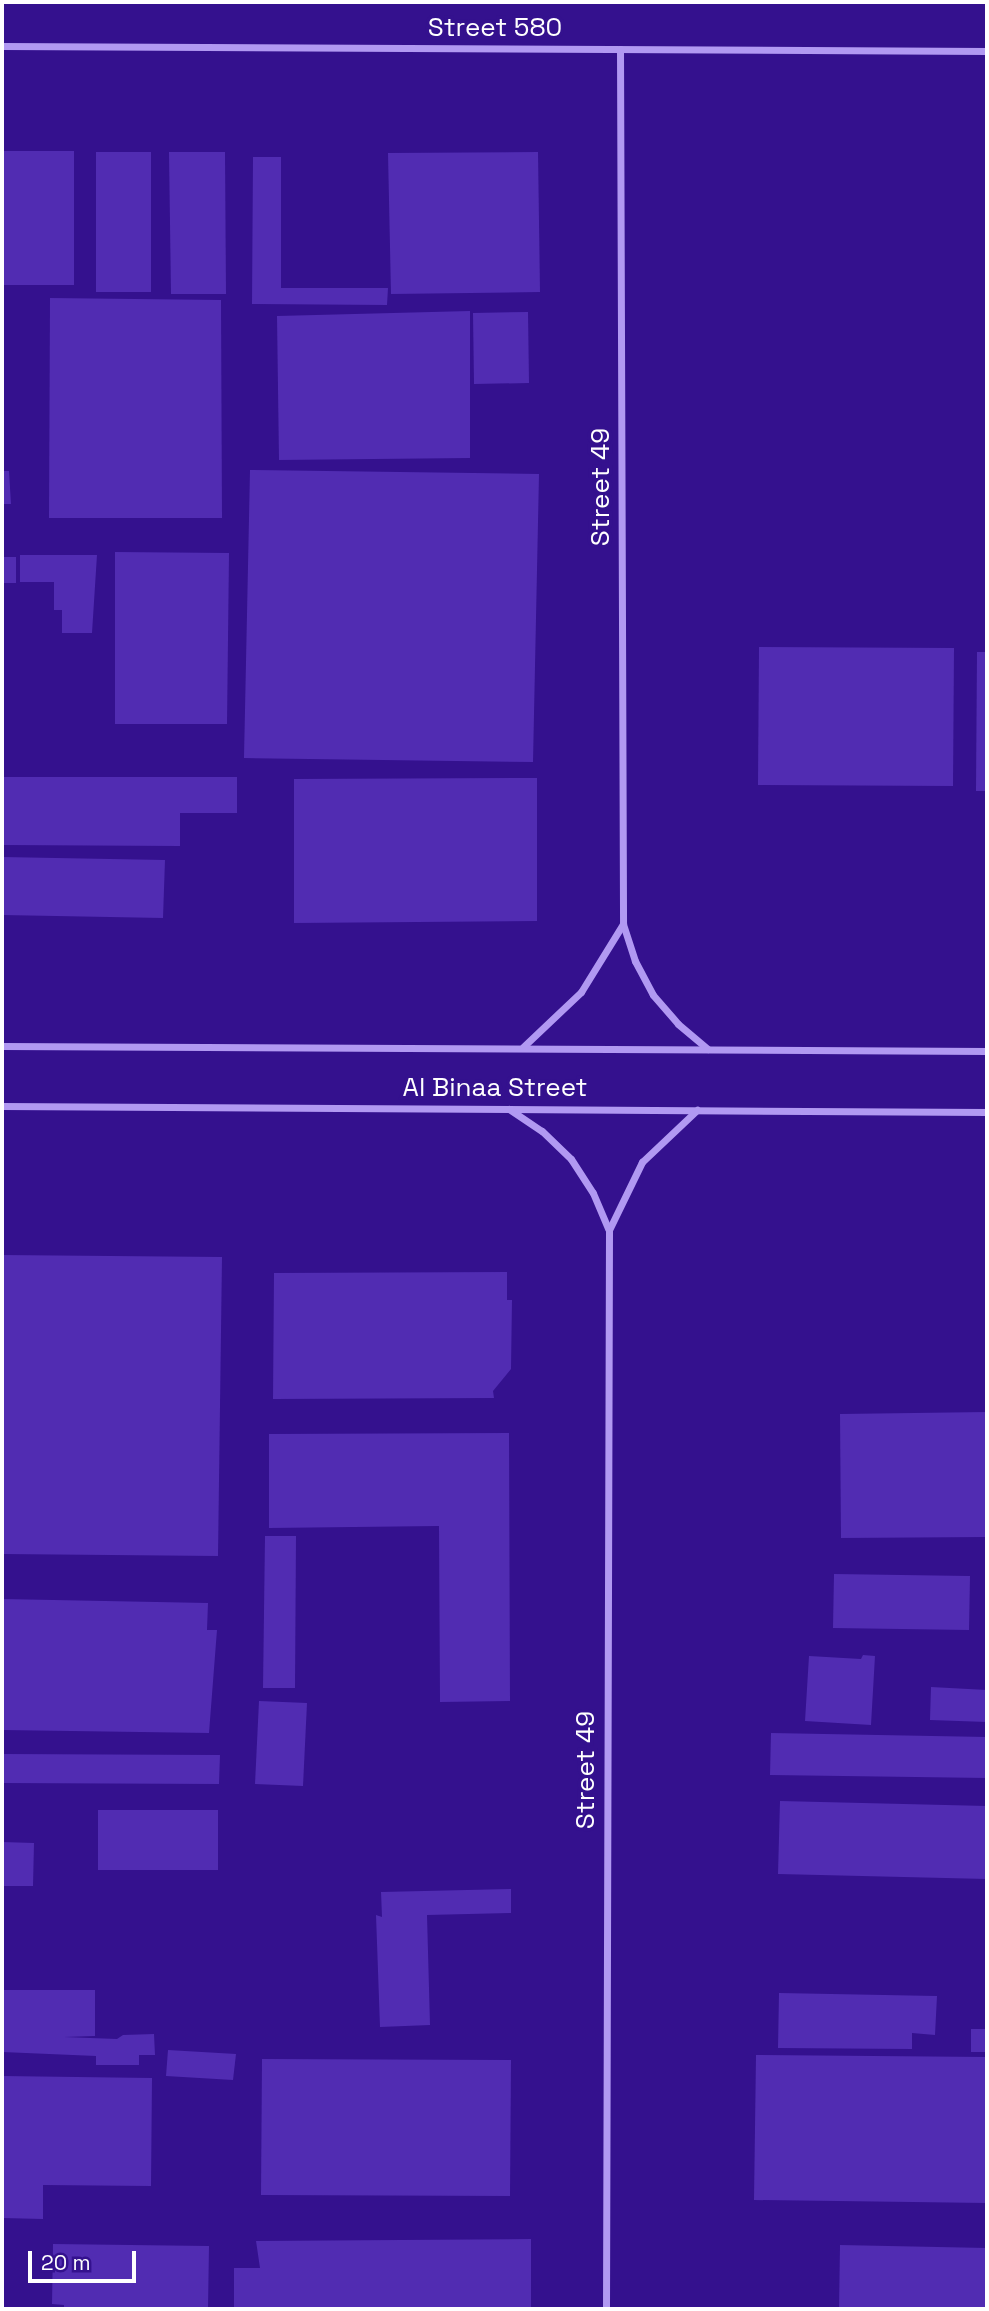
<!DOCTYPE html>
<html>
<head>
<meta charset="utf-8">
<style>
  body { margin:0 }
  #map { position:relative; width:989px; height:2311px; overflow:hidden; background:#34118e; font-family:"Space Grotesk",sans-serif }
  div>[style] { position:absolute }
  .building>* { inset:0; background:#512cb2 }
  .street>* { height:7px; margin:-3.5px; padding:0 3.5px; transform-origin:3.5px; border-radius:3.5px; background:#b199f2 }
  span { translate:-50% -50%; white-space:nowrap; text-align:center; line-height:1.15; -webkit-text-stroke:7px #34118e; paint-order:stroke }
  .street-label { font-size:26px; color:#fff }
  .frame { position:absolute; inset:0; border:4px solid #fff; pointer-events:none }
  .scale { position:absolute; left:28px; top:2251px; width:108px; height:32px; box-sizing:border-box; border:4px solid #fff; border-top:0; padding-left:9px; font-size:21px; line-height:24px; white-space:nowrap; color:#fff; -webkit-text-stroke:5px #34118e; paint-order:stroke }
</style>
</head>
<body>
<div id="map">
  <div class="building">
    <div style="clip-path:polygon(2px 151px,74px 151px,74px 285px,2px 285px)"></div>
    <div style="clip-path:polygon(96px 152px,151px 152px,151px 292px,96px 292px)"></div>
    <div style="clip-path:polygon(169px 152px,225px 152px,226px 294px,171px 294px)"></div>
    <div style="clip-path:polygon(538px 152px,540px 292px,391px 294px,388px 153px)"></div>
    <div style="clip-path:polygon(253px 157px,281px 157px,281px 288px,388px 288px,387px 305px,252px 304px)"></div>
    <div style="clip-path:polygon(50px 298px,221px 300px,222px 518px,49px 518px)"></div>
    <div style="clip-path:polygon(470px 311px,470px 458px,279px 460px,277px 316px)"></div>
    <div style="clip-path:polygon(528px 312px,529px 383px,474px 384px,473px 313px)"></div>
    <div style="clip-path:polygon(250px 470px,539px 474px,533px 762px,244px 758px)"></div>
    <div style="clip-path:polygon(2px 471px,9px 471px,11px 504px,2px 504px)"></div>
    <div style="clip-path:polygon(115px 552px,229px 553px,227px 724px,115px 724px)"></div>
    <div style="clip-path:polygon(20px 555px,97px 555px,92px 633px,62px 633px,62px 610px,54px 610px,54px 582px,20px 582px)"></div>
    <div style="clip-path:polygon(2px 557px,16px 557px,16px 583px,2px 583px)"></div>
    <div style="clip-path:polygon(759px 647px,954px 648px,953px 786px,758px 785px)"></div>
    <div style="clip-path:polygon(977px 652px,987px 652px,987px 791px,976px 791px)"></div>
    <div style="clip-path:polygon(2px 777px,237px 777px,237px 813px,180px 813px,180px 846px,2px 845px)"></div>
    <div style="clip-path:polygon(537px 778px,537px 921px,294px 923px,294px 779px)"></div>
    <div style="clip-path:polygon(2px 857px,165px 860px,163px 918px,2px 915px)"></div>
    <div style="clip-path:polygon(2px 1255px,222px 1257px,218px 1556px,2px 1554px)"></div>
    <div style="clip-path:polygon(507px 1272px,507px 1300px,512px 1300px,511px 1369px,493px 1391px,494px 1398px,273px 1399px,274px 1273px)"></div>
    <div style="clip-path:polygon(987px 1412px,987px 1537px,841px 1538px,840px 1414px)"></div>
    <div style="clip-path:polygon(509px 1433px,510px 1701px,440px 1702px,439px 1526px,269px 1528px,269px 1434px)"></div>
    <div style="clip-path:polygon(265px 1536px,296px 1536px,295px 1688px,263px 1688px)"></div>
    <div style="clip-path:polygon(834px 1574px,970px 1576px,969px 1630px,833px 1628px)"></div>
    <div style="clip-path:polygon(2px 1599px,208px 1603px,207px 1630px,217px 1630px,209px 1733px,2px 1730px)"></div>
    <div style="clip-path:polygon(863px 1655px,875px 1656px,871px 1725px,805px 1721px,809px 1656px,861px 1659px)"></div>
    <div style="clip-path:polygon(931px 1687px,987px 1690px,987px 1722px,930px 1720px)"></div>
    <div style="clip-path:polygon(259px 1701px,307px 1703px,303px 1786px,255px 1784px)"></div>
    <div style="clip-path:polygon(771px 1733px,987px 1737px,987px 1778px,770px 1775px)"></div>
    <div style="clip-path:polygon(2px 1754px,220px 1755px,219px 1784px,2px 1783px)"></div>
    <div style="clip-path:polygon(780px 1801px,987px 1806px,987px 1879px,778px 1874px)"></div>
    <div style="clip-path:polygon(98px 1810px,218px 1810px,218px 1870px,98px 1870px)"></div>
    <div style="clip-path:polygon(2px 1842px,34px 1843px,33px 1886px,2px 1886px)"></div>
    <div style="clip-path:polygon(511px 1889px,511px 1913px,427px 1915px,430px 2025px,380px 2027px,376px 1915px,382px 1917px,381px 1892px)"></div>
    <div style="clip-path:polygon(2px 1990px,95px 1990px,95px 2036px,64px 2037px,117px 2039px,123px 2035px,154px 2034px,155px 2055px,139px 2055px,139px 2065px,96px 2065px,96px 2056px,2px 2052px)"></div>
    <div style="clip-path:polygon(779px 1993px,937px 1996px,935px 2035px,912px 2033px,912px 2049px,778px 2048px)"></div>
    <div style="clip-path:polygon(985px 2016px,987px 2052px,971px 2052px,971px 2029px,985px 2029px)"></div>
    <div style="clip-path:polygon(168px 2050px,236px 2054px,233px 2080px,166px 2076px)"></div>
    <div style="clip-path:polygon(756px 2055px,987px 2057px,987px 2203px,754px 2200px)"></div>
    <div style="clip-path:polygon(262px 2059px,511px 2060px,510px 2196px,261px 2195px)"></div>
    <div style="clip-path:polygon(2px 2076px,152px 2078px,151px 2186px,43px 2185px,43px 2219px,2px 2218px)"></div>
    <div style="clip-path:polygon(531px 2239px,531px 2309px,234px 2309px,234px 2268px,260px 2268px,256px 2241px)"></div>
    <div style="clip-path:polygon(53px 2244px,209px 2246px,208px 2309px,64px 2309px,64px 2305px,52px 2304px)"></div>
    <div style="clip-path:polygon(840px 2245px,987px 2248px,987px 2309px,839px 2309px)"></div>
  </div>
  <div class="street">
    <div style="left:2px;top:46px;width:985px;rotate:0.29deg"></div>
    <div style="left:620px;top:49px;width:875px;rotate:89.8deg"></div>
    <div style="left:623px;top:924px;width:39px;rotate:72deg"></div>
    <div style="left:635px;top:961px;width:38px;rotate:62deg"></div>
    <div style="left:653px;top:995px;width:38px;rotate:49deg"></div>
    <div style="left:678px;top:1024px;width:39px;rotate:40deg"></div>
    <div style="left:2px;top:1046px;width:985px;rotate:0.29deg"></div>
    <div style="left:523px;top:1047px;width:80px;rotate:-43.5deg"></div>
    <div style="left:581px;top:992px;width:80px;rotate:-58.3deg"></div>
    <div style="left:2px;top:1106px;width:985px;rotate:0.35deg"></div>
    <div style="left:509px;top:1109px;width:40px;rotate:34deg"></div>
    <div style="left:542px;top:1131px;width:40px;rotate:44deg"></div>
    <div style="left:571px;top:1159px;width:40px;rotate:57.1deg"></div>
    <div style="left:593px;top:1193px;width:39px;rotate:67deg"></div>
    <div style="left:606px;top:2309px;width:1079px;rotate:-89.84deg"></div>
    <div style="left:609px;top:1230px;width:76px;rotate:-64.1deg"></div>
    <div style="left:642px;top:1162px;width:76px;rotate:-43.4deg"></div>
  </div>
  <div class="street-label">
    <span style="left:495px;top:28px">Street 580</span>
    <span style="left:601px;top:487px;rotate:-90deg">Street 49</span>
    <span style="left:495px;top:1088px">Al Binaa Street</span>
    <span style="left:586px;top:1770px;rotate:-90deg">Street 49</span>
  </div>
  <div class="frame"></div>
  <div class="scale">20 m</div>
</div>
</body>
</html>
